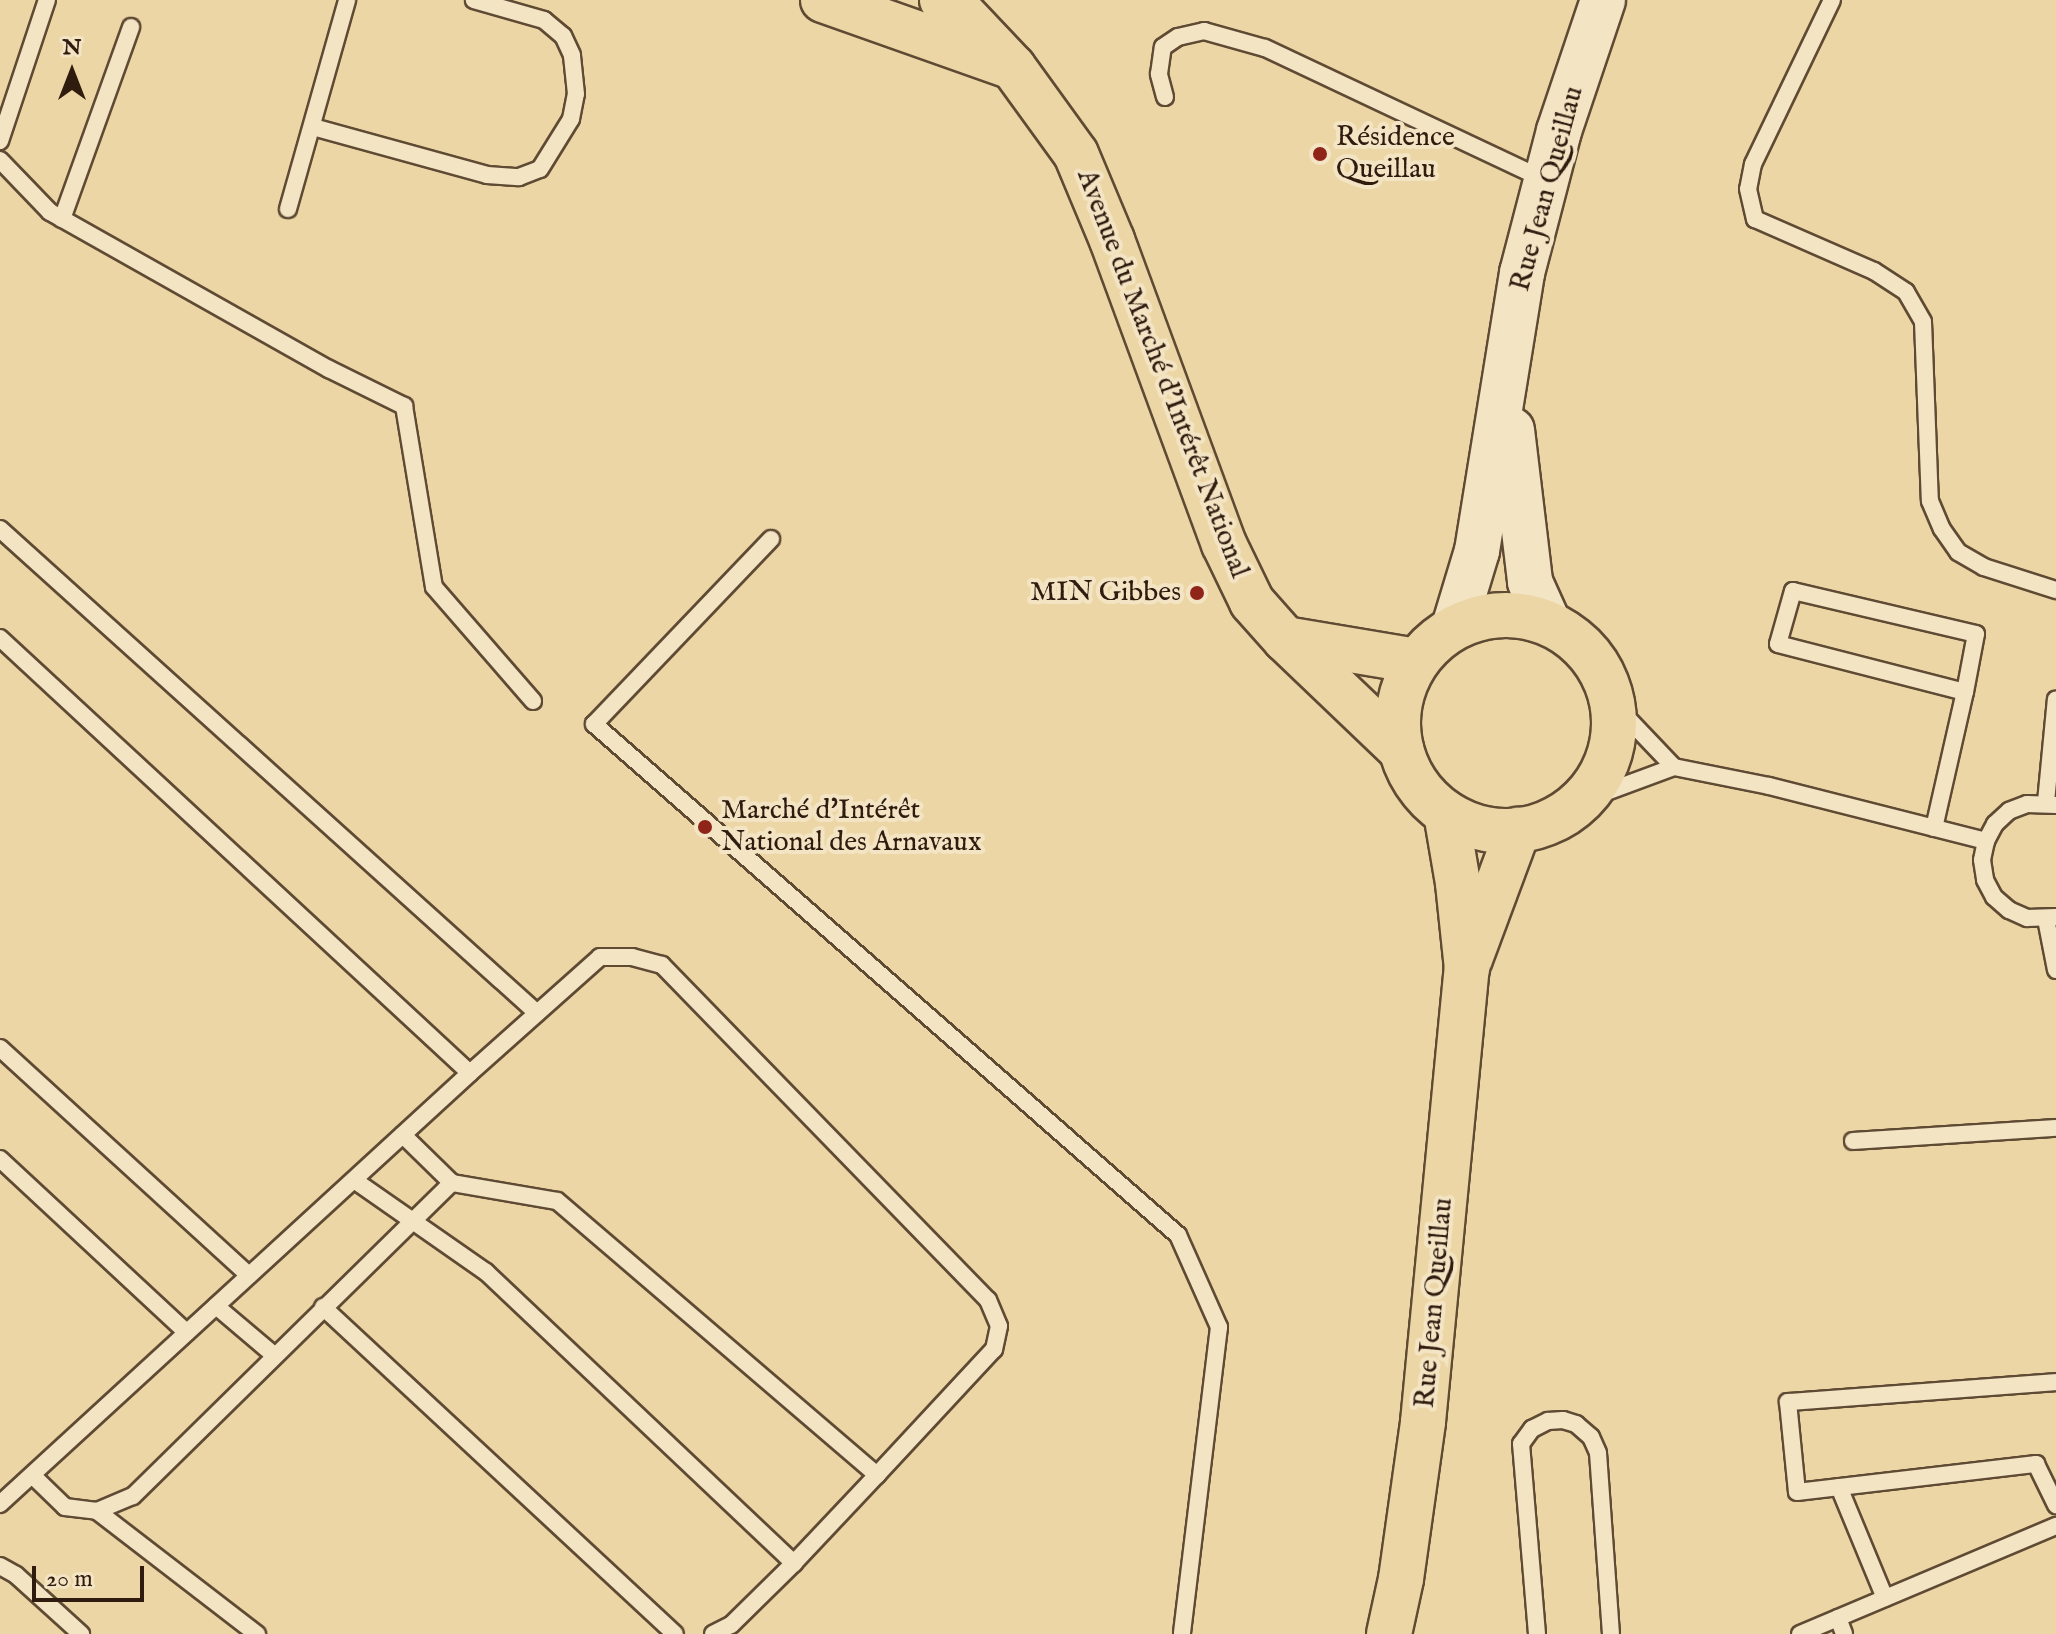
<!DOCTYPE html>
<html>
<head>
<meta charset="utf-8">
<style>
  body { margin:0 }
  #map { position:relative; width:2056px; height:1634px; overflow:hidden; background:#edd6a5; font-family:"IM FELL English",serif }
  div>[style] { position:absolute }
  .roads { filter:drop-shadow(2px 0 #5f4a34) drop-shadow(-2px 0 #5f4a34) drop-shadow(0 2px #5f4a34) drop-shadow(0 -2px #5f4a34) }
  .service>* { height:16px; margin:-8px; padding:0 8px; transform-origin:8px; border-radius:8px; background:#f3e4c4 }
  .secondary>* { height:44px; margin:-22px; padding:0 22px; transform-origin:22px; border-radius:22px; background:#f3e4c4 }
  .primary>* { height:44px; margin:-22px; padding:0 22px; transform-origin:22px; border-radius:22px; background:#edd6a5 }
  .primary>.ring { margin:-22px; padding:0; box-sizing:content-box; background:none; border:44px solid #edd6a5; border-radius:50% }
  .dots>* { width:22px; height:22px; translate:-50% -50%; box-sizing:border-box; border:4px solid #f3e4c4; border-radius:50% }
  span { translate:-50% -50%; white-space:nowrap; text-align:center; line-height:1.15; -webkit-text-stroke:8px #f3e4c4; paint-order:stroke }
  .poi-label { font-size:28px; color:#301b0f }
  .left { translate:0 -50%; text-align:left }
  .right { translate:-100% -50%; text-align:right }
  .street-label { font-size:28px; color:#301b0f }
  .north { position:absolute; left:32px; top:32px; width:80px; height:80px; -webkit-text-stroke:6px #f3e4c4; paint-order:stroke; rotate:0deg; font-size:22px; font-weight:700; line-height:32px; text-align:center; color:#301b0f }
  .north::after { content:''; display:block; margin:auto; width:28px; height:36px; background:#301b0f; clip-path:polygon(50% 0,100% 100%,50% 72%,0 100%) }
  .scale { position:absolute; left:32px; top:1566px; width:112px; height:36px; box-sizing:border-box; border:4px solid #301b0f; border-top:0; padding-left:10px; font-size:24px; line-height:28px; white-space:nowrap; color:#301b0f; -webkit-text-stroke:6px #f3e4c4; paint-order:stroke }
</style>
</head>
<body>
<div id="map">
  <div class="roads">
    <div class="service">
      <div style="left:1832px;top:0;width:182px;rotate:115.7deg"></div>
      <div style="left:1753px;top:164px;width:25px;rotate:101deg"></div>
      <div style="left:1748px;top:189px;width:31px;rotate:77deg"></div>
      <div style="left:1755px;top:219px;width:130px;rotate:23.6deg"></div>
      <div style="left:1874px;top:271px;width:38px;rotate:33deg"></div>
      <div style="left:1906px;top:292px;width:34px;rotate:60deg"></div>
      <div style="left:1923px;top:322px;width:179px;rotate:87.8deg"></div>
      <div style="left:1930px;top:501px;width:30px;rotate:67deg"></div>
      <div style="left:1942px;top:529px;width:28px;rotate:55deg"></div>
      <div style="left:1958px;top:552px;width:30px;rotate:30deg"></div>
      <div style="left:1984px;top:567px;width:76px;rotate:17.7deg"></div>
      <div style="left:1165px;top:97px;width:24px;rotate:-105deg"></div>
      <div style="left:1159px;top:74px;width:27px;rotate:-82deg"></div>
      <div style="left:1163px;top:47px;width:18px;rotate:-34deg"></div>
      <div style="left:1178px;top:37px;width:27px;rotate:-13deg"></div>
      <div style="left:1204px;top:31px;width:63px;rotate:15.6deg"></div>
      <div style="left:1265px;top:48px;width:310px;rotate:25.2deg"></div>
      <div style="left:313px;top:127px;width:180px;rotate:15.4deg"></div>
      <div style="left:487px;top:175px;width:32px;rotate:4deg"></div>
      <div style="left:519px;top:177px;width:22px;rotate:-21deg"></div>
      <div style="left:540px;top:169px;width:59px;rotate:-58.2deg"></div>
      <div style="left:571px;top:119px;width:25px;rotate:-79deg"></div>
      <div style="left:576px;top:94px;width:39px;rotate:-96deg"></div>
      <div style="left:572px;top:55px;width:21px;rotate:-115deg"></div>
      <div style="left:563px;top:36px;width:25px;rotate:-140deg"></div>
      <div style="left:544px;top:20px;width:73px;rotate:-164.1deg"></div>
      <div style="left:0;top:141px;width:149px;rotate:-71.6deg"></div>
      <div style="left:0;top:160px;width:72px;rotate:46.1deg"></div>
      <div style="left:50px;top:212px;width:320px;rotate:29.4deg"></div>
      <div style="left:329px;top:369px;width:84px;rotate:26.3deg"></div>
      <div style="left:404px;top:406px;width:183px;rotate:80.6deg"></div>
      <div style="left:434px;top:587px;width:151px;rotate:49deg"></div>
      <div style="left:288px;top:209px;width:217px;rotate:-74.2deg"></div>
      <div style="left:62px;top:219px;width:204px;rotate:-70.2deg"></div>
      <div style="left:0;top:529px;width:723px;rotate:42.03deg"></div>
      <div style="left:771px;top:539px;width:256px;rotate:133.7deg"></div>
      <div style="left:594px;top:724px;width:776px;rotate:41.19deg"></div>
      <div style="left:1178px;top:1235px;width:101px;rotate:66deg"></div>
      <div style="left:1219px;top:1327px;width:309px;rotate:96.9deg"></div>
      <div style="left:0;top:638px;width:640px;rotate:42.79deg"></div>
      <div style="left:470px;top:1073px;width:638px;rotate:137.48deg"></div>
      <div style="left:1613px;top:703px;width:88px;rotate:46.4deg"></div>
      <div style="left:1582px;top:801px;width:98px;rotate:-20.3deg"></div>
      <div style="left:1674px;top:767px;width:97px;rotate:11.3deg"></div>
      <div style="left:1769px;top:786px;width:224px;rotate:14.2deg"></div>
      <div style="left:2046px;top:802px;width:103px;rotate:-84.5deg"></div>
      <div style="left:2056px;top:805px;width:29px;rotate:-178deg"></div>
      <div style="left:2027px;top:804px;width:19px;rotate:159deg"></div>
      <div style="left:2009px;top:811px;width:19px;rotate:137deg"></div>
      <div style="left:1995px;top:824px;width:19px;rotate:118deg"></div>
      <div style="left:1986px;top:841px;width:19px;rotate:102deg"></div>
      <div style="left:1982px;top:860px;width:20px;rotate:81deg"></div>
      <div style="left:1985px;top:880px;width:19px;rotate:62deg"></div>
      <div style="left:1994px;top:897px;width:20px;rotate:41deg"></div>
      <div style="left:2009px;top:910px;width:20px;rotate:24deg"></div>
      <div style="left:2027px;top:918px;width:29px;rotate:-2deg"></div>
      <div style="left:1934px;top:828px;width:139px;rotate:-77.2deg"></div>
      <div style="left:1965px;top:692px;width:59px;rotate:-79.3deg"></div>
      <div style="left:1976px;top:634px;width:188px;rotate:-166.8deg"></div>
      <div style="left:1793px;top:591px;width:55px;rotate:105.8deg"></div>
      <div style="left:1778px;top:644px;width:193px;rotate:14.4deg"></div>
      <div style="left:2046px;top:919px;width:52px;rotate:78.9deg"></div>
      <div style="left:0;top:1048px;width:337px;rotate:42.4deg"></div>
      <div style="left:470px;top:1073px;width:174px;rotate:-41.7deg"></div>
      <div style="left:600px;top:957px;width:32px"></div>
      <div style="left:632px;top:957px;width:31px;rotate:15deg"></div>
      <div style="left:662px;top:965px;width:467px;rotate:45.8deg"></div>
      <div style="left:988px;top:1300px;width:28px;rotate:67deg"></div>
      <div style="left:999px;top:1326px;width:24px;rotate:102deg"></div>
      <div style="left:994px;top:1349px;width:172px;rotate:132.9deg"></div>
      <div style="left:1853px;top:1141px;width:203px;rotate:-3.7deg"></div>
      <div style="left:0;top:1159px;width:255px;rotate:42.9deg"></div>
      <div style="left:354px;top:1180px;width:161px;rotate:34.9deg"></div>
      <div style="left:486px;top:1272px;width:424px;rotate:43.4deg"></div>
      <div style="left:794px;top:1563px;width:121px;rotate:-46.7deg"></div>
      <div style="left:877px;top:1475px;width:421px;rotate:-139.4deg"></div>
      <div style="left:557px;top:1201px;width:107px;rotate:-170.3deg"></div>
      <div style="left:452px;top:1183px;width:69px;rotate:-135.6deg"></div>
      <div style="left:216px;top:1306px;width:76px;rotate:40.2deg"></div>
      <div style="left:323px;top:1307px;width:480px;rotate:42.9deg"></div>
      <div style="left:2056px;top:1382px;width:269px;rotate:175.7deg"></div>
      <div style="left:1788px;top:1402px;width:90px;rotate:84.3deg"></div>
      <div style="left:1797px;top:1492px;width:241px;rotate:-6.7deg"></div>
      <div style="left:2036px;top:1464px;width:46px;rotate:64deg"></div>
      <div style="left:32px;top:1475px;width:46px;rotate:44.1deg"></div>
      <div style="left:65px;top:1507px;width:32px;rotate:7deg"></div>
      <div style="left:97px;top:1511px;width:39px;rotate:-23deg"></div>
      <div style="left:133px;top:1496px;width:447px;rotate:-44.5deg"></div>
      <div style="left:1839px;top:1487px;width:120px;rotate:67.5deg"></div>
      <div style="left:97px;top:1511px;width:202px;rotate:37.6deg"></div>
      <div style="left:0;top:1566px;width:18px;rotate:29deg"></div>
      <div style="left:16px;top:1575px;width:88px;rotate:42.2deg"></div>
      <div style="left:1838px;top:1618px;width:17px;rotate:69deg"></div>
      <div style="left:713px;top:1634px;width:20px;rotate:-27deg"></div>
      <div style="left:731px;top:1625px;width:88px;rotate:-44.5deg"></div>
      <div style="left:1537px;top:1634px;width:191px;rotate:-94.8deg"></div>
      <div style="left:1521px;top:1444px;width:19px;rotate:-54deg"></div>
      <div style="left:1532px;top:1429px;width:18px;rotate:-27deg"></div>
      <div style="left:1548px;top:1421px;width:15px;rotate:-4deg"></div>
      <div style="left:1563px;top:1420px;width:14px;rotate:17deg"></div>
      <div style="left:1576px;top:1424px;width:20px;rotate:41deg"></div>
      <div style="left:1591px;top:1437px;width:17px;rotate:66deg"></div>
      <div style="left:1598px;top:1453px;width:181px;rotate:85.9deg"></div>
      <div style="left:1800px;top:1634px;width:278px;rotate:-22.9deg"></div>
    </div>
    <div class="secondary">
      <div style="left:1512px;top:430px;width:153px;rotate:83.2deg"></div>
      <div style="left:1530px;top:582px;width:44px;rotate:65.8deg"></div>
      <div style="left:1454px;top:627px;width:79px;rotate:-73.2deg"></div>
      <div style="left:1477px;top:551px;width:282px;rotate:-80.8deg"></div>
      <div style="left:1522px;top:273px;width:147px;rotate:-75.4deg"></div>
      <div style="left:1559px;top:131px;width:138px;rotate:-71.4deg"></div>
    </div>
    <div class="primary">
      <div style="left:823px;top:0;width:195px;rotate:19.5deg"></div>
      <div style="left:942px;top:0;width:20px;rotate:30deg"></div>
      <div style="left:959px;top:10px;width:79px;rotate:46.5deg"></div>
      <div style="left:1013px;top:67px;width:107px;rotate:54.1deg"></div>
      <div style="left:1076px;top:154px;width:93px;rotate:67.3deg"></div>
      <div style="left:1112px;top:240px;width:324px;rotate:69.8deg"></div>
      <div style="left:1224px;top:544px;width:64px;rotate:64.2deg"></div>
      <div style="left:1252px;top:602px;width:50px;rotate:48.3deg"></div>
      <div style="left:1285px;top:639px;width:161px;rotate:43.7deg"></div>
      <div class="ring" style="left:1398px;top:615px;width:172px;height:172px"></div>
      <div style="left:1285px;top:639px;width:133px;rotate:9.5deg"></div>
      <div style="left:1470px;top:959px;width:138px;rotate:-69.6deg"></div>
      <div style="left:1389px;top:1634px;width:56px;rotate:-77.7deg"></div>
      <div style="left:1401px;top:1579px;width:159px;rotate:-82deg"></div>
      <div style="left:1423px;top:1422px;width:455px;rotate:-84.5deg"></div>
      <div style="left:1467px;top:969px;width:86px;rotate:-96deg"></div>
      <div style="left:1458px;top:883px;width:71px;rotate:-99.7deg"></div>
    </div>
  </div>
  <div class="dots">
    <div style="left:1320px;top:154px;background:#8f2418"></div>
    <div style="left:1197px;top:593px;background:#8f2418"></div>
    <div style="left:705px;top:827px;background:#8f2418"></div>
  </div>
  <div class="poi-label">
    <span class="left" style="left:1336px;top:154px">Résidence<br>Queillau</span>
    <span class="right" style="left:1181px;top:593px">MIN Gibbes</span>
    <span class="left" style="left:721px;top:827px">Marché d'Intérêt<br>National des Arnavaux</span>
  </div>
  <div class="street-label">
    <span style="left:1548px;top:189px;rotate:-75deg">Rue Jean Queillau</span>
    <span style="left:1162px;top:374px;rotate:69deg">Avenue du Marché d'Intérêt National</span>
    <span style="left:1435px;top:1303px;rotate:-85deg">Rue Jean Queillau</span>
  </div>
  <div class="north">N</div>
  <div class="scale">20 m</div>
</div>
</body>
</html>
